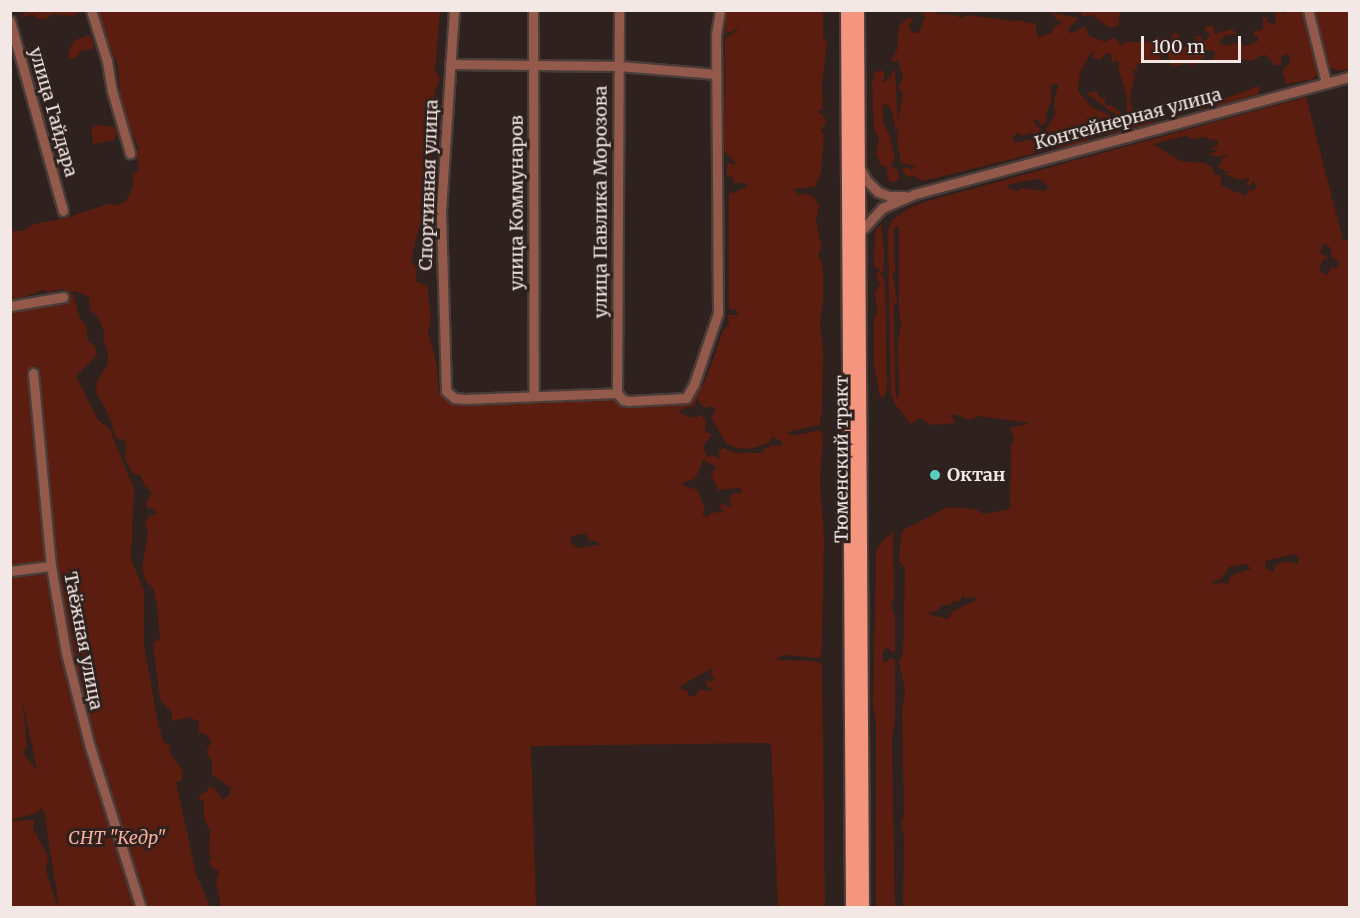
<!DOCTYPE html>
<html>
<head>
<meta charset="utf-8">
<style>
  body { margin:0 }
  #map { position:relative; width:1360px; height:918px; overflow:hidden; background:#2f211d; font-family:Merriweather,serif }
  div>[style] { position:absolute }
  .green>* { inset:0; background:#5a1d0f }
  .roads { filter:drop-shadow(2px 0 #4a3d39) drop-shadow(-2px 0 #4a3d39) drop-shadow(0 2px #4a3d39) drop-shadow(0 -2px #4a3d39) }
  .minor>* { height:9px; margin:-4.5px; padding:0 4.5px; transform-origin:4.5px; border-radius:4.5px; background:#935a4c }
  .major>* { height:12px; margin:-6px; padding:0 6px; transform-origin:6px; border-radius:6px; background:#f4957f }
  .dots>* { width:16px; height:16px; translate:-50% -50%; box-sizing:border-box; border:3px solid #2f211d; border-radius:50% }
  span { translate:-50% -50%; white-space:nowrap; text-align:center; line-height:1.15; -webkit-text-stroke:6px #2f211d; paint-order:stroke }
  .street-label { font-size:18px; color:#f3e8e6 }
  .poi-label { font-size:18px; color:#f3e8e6; font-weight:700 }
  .left { translate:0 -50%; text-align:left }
  .park-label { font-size:18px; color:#f7b09e; font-style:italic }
  .frame { position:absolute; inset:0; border:12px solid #f3e8e6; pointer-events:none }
  .scale { position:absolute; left:1141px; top:36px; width:100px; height:27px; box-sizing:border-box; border:3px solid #f3e8e6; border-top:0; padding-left:8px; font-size:18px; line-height:21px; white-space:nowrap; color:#f3e8e6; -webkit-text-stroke:4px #2f211d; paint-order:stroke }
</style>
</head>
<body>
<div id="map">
  <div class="green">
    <div style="clip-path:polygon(1080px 10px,1120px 11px,1118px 26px,1108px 27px,1092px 15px,1082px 16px)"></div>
    <div style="clip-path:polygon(27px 11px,27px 10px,80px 11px,74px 16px,52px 14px,46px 19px,36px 18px,33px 14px,19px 18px)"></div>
    <div style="clip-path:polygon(evenodd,95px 11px,440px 11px,435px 71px,440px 79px,435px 91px,431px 177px,428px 203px,420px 223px,411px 260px,417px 269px,416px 281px,427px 286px,431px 319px,428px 331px,437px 366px,438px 390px,453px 400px,609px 398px,682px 402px,693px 398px,698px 393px,706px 379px,723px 331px,729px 325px,728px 315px,738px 315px,736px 309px,729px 309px,729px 194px,748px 187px,744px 182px,735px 184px,732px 177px,727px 176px,727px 162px,732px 165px,736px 163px,724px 151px,725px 39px,741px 27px,725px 34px,726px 11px,823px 11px,823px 37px,827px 42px,822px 82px,823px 109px,817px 112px,822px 114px,826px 122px,821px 131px,824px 135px,821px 172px,815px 187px,793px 189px,799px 195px,804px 193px,814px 197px,819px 206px,816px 221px,822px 247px,818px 255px,823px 268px,823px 302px,820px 321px,823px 351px,822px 412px,819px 425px,787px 432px,792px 436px,820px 430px,823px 436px,820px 483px,824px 537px,822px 643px,821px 658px,783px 655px,775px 660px,811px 661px,822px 664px,825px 907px,778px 907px,771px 743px,531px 746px,536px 907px,221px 907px,216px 881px,219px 871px,212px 868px,209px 862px,212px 858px,209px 853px,210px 829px,204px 819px,204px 801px,199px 800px,200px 795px,206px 792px,209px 787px,214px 788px,223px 800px,229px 795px,231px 788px,212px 774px,212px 762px,206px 752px,211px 742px,206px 734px,199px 733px,199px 722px,190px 717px,172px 721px,172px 712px,160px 700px,153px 643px,160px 638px,157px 607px,153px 588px,145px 580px,142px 568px,148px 533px,145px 524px,149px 516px,157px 514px,154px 509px,147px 508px,147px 500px,152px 493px,144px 485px,141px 476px,132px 473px,125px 459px,126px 444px,123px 439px,116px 439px,109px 416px,96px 392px,97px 382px,108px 363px,108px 352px,103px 339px,104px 331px,97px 316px,90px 310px,89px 297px,76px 291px,67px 293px,64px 289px,54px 290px,50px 293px,43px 290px,18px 299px,73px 294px,80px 319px,86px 326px,88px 341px,95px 346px,97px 355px,76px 376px,98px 420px,109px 428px,134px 489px,131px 559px,144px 591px,144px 646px,158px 723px,163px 741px,170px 746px,170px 753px,183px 771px,181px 781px,176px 782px,196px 874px,210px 907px,59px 907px,44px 811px,41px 808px,37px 813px,11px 820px,11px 231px,23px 231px,34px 224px,65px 218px,108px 204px,119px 205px,127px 200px,133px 187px,133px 175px,139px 170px,136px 153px,139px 148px,125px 120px,121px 106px,118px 66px,95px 11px,697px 399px,704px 408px,711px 406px,716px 409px,711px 418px,726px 443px,737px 448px,749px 449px,769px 443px,772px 437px,783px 442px,780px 446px,773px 445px,764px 449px,763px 453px,736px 453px,723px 448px,719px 451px,719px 459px,712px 455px,707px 457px,703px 445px,713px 434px,705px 432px,706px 421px,701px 415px,692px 418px,678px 412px,686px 407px,695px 406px,697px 399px,95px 11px,703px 460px,717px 467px,711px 474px,718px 490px,740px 488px,742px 492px,732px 494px,729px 498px,732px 506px,728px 507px,722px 503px,720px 506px,723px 513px,713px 512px,707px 517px,702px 514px,705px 509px,697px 489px,689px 488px,681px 483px,695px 479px,703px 460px,95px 11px,586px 533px,589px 540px,598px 542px,599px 545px,578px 548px,571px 543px,571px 536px,586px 533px,95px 11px,712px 668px,711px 675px,715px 679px,710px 682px,705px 679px,707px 687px,712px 689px,707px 691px,700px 689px,695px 696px,688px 696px,688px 691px,681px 689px,681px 686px,712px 668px,95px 11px,23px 707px,24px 707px,37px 770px,23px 753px,27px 746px,23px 707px)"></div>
    <div style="clip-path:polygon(evenodd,921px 11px,936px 11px,937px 14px,955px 15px,960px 18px,968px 15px,1015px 21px,1023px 20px,1026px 23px,1035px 23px,1038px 37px,1052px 33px,1054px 26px,1061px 24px,1061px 21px,1056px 20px,1053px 13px,1079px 18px,1068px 29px,1071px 34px,1085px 26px,1089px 36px,1105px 42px,1113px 38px,1118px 40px,1120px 46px,1126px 42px,1154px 42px,1157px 36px,1163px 40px,1164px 46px,1159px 51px,1161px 57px,1158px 62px,1136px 64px,1138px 68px,1132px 72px,1135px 76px,1130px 97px,1133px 113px,1148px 118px,1154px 116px,1157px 120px,1150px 124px,1088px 139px,1090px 142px,1059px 148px,1051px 146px,1046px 128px,1055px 116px,1054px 100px,1059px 84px,1051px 85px,1051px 102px,1045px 115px,1047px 120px,1042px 126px,1037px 119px,1033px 121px,1040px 129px,1038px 134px,1028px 133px,1024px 136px,1017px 133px,1012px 138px,1017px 143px,1040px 137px,1046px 140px,1048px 150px,923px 181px,914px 176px,907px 177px,902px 170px,905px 167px,913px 170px,914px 166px,901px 163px,897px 140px,899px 127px,896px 131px,891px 108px,883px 103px,883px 123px,889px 134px,895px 158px,891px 166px,898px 171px,899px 178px,893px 183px,888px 179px,887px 167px,881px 166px,876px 153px,879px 140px,874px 127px,872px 83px,875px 72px,881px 70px,885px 73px,883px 80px,885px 83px,895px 69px,898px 121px,903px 93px,898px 88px,903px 78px,898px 60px,893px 63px,892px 59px,897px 50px,899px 26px,906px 19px,913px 18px,909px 26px,912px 32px,919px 33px,925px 17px,921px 11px,1095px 50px,1092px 57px,1100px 60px,1107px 53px,1111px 54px,1112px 62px,1119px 61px,1118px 67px,1127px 96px,1126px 117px,1111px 105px,1106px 106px,1104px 98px,1099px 97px,1096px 91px,1086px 93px,1115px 114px,1114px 117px,1091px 107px,1078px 91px,1080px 73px,1090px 54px,1095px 50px)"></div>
    <div style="clip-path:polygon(1276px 11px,1281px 11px,1282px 15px,1287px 11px,1305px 11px,1318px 66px,1318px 73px,1313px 79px,1286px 84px,1282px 71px,1289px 64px,1290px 56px,1285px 54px,1281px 57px,1281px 65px,1275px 65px,1265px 54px,1251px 61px,1245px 59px,1215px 63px,1212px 61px,1215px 53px,1212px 50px,1206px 50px,1205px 56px,1192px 66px,1185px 62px,1180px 66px,1172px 65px,1169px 59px,1167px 48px,1174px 33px,1178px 33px,1178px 41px,1190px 50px,1198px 42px,1195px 36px,1200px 36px,1203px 41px,1207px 40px,1210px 34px,1204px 30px,1207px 26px,1213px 26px,1215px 34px,1232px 29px,1237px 34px,1224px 36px,1219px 42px,1224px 46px,1242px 42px,1244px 47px,1258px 41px,1258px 36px,1253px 36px,1254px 32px,1263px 29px,1263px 18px,1269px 17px,1265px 22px,1270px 21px,1271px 25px,1275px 24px)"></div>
    <div style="clip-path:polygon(1310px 11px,1349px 11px,1349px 69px,1341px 71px,1326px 67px,1324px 57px,1327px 52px,1321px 49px)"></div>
    <div style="clip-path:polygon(89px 35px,94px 43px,93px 49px,82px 50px,75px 58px,68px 59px,69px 50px,75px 40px)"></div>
    <div style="clip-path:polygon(1259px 86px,1261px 89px,1257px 95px,1212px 107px,1207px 106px,1202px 110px,1197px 109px,1212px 98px,1226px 98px)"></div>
    <div style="clip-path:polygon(evenodd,1306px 97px,1343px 240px,1349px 240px,1349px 907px,903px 907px,904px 837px,901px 824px,904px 814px,902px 711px,905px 689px,899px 662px,903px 655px,905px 568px,899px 561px,901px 537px,903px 530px,948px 507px,975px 509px,984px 514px,1010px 509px,1011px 445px,1014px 439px,1010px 428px,1030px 423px,978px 416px,970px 420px,954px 414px,951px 416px,956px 423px,930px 425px,920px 418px,911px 424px,895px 404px,891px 394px,890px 366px,888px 231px,892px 220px,911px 207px,928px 201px,1306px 97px,1185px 136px,1194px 139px,1202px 137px,1218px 141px,1217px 147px,1211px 148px,1217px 152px,1208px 153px,1217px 157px,1231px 154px,1220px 159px,1222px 163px,1217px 167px,1230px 173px,1222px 173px,1238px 180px,1250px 178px,1246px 184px,1249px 187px,1253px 181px,1257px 187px,1254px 190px,1249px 189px,1246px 196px,1229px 189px,1221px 185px,1221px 176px,1214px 174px,1213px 168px,1205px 163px,1181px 161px,1153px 144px,1185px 136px,1306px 97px,1039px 179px,1050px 188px,1044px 191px,1023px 188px,1017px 191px,1007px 188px,1009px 184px,1039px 179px,1306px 97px,899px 226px,899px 314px,901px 323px,898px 342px,899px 398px,896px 396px,895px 376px,894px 305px,897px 301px,893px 275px,896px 269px,894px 261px,894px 228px,899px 226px,1306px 97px,1323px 243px,1331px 248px,1331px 256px,1339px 262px,1338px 267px,1331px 268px,1327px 275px,1319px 271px,1323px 259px,1330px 258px,1320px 253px,1323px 243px,1306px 97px,1294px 554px,1299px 557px,1297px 564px,1285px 561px,1276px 565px,1273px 572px,1265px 568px,1266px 561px,1294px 554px,1306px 97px,1247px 564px,1251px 569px,1235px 574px,1229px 578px,1228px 585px,1222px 582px,1216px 585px,1212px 582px,1222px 578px,1229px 567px,1247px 564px,1306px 97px,962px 595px,966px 599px,975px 597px,977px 600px,953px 611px,948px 619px,928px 614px,939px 609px,942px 605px,950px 605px,953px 601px,960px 602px,962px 595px)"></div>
    <div style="clip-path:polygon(96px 125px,114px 127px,118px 133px,114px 140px,93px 144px,91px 129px)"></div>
    <div style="clip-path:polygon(881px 223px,884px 251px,884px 268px,881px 274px,885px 280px,887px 387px,885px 397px,880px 397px,874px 364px,874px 318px,877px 313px,875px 293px,880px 283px,875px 277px,880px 270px,874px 266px,875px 232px)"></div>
    <div style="clip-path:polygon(893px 531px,894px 597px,891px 606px,895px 616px,895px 653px,886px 647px,882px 655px,883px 661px,886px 663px,889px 659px,895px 659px,895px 723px,892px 737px,895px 907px,876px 908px,876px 723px,873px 705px,876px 553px,878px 546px)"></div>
    <div style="clip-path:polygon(35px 820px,33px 828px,48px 857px,46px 871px,58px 907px,11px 907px,11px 821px)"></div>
  </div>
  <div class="roads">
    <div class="minor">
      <div style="left:91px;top:10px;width:53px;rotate:72.6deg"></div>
      <div style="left:107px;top:61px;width:30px;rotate:81deg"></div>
      <div style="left:112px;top:91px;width:65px;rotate:73.8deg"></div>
      <div style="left:454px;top:10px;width:201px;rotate:93.7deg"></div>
      <div style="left:441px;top:211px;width:180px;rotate:88.4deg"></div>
      <div style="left:446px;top:391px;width:11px;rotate:41deg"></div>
      <div style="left:454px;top:398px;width:10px;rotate:6deg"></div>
      <div style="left:464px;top:399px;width:153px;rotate:-2.2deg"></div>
      <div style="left:617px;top:393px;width:9px;rotate:49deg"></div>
      <div style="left:623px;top:400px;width:6px;rotate:9deg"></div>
      <div style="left:629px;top:401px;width:57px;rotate:-3deg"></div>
      <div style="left:686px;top:398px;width:16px;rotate:-60deg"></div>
      <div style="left:694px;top:384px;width:75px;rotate:-71.3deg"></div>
      <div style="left:718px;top:313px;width:278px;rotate:-90.4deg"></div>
      <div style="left:716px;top:35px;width:25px;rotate:-81deg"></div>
      <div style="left:533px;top:10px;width:386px;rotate:89.9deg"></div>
      <div style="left:1308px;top:10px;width:75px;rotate:76.1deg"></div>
      <div style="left:10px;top:21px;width:197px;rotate:74.4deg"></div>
      <div style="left:450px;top:64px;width:169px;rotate:0.7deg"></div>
      <div style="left:619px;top:66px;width:97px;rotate:4.7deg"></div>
      <div style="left:861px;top:170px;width:11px;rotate:63deg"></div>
      <div style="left:866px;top:180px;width:17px;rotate:45deg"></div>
      <div style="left:878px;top:192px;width:12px;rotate:20deg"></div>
      <div style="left:889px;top:196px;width:15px"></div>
      <div style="left:859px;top:233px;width:34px;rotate:-47deg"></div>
      <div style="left:882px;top:208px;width:36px;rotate:-23deg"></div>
      <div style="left:915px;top:194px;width:450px;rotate:-15.1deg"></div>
      <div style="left:10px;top:306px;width:54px;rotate:-9.6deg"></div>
      <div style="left:33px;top:373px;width:194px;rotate:84.7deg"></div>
      <div style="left:51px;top:566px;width:88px;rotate:80.2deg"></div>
      <div style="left:66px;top:653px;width:97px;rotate:75.7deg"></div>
      <div style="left:90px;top:747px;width:169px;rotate:72.4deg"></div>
      <div style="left:617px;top:393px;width:383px;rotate:-89.7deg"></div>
      <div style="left:10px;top:571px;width:41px;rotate:-7deg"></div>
    </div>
    <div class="major">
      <div style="left:847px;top:10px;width:898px;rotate:89.68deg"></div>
      <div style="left:858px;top:10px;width:898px;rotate:89.68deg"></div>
    </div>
  </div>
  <div class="dots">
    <div style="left:935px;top:475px;background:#58cebf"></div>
  </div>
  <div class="street-label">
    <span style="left:53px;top:112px;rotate:74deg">улица Гайдара</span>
    <span style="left:1128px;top:119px;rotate:-15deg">Контейнерная улица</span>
    <span style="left:429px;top:185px;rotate:-88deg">Спортивная улица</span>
    <span style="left:601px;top:202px;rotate:-90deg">улица Павлика Морозова</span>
    <span style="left:517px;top:203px;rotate:-90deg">улица Коммунаров</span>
    <span style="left:842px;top:459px;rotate:-90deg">Тюменский тракт</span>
    <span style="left:83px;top:641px;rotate:79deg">Таёжная улица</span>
  </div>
  <div class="poi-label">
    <span class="left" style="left:947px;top:475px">Октан</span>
  </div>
  <div class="park-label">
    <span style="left:117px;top:838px">СНТ "Кедр"</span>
  </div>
  <div class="frame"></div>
  <div class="scale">100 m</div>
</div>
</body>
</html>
